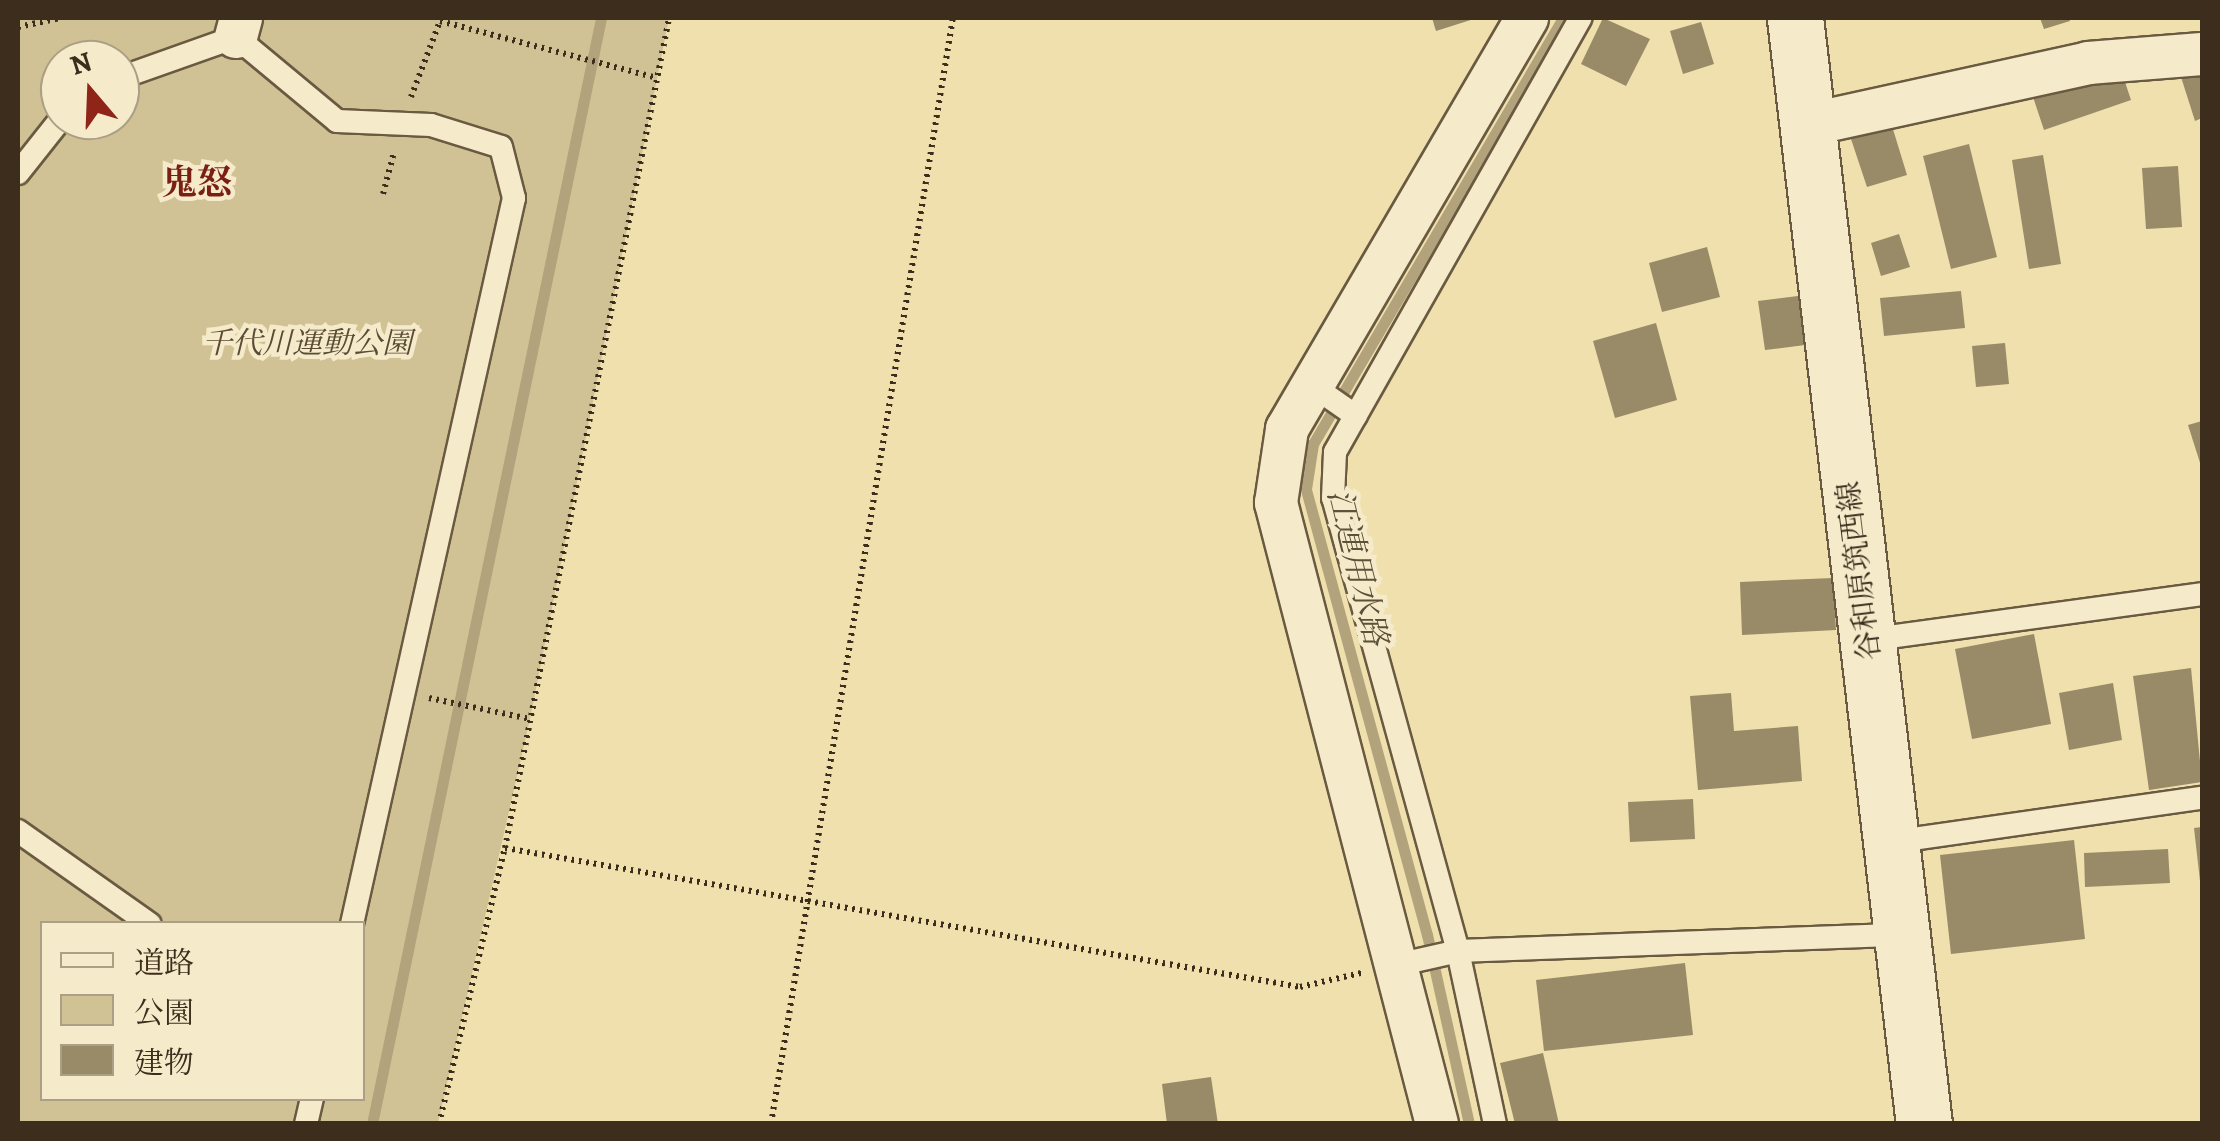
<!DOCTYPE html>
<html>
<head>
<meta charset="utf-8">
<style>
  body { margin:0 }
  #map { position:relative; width:2220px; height:1141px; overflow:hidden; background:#efe0ad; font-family:Alegreya,"Noto Serif JP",serif }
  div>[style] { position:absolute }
  .green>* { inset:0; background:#d1c295 }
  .stream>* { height:11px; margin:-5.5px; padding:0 5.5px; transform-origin:5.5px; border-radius:5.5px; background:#b2a37c }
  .building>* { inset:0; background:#998a68 }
  .path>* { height:6px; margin-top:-3px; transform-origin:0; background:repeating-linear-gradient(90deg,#3c2d1d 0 2.5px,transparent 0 7.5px) }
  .roads { filter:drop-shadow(2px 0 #695a41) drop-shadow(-2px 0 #695a41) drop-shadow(0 2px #695a41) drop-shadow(0 -2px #695a41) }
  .lane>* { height:22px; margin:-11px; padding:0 11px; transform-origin:11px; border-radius:11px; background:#f5ebca }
  .street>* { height:42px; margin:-21px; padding:0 21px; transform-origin:21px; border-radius:21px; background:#f5ebca }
  .secondary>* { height:55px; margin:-27.5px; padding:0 27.5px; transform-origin:27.5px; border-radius:27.5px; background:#f5ebca }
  span { translate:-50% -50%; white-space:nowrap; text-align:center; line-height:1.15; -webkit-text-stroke:9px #f5ebca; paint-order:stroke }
  .park-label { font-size:30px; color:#5a4b35; font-style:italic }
  .street-label { font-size:30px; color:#3c2d1d }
  .water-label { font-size:32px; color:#5f503a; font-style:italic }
  .quarter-label { font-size:35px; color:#7a1f14; font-weight:700 }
  .frame { position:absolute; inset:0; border:20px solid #3c2d1d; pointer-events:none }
  .legend { position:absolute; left:40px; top:921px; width:325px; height:180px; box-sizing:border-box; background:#f5ebca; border:2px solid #ab9f85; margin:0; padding:12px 18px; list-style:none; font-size:30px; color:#3c2d1d }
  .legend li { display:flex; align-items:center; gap:20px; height:50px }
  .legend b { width:50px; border:2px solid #ab9f85 }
  .north { position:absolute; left:40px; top:40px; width:100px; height:100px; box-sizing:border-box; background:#f5ebca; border:2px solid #ab9f85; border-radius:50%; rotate:341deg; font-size:28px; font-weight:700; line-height:40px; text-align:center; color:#3c2d1d }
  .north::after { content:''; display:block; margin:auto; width:35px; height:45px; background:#8f2418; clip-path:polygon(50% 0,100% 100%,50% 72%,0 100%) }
</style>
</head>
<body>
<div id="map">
  <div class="green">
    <div style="clip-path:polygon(evenodd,18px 18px,669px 18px,530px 719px,438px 1123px,18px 1123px,18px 18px,60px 60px,120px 60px,120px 120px,60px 120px,60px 60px,18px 18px,42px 924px,362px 924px,362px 1098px,42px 1098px,42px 924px)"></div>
  </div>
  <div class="stream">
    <div style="left:372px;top:1124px;width:1129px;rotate:-78.3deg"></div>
    <div style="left:1469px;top:1124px;width:194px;rotate:-102.5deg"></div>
    <div style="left:1427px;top:935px;width:462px;rotate:-105.2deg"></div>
    <div style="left:1306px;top:489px;width:46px;rotate:-81.2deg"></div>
    <div style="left:1313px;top:444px;width:494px;rotate:-59.6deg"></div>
  </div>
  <div class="building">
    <div style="clip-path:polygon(1432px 18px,1477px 18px,1436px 31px)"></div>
    <div style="clip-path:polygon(1603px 18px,1650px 39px,1626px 86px,1581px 64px)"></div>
    <div style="clip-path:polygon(2040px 18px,2069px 18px,2070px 21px,2044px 29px)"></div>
    <div style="clip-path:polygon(1701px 22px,1714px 64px,1683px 74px,1670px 31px)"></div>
    <div style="clip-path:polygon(2120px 67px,2131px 100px,2044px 130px,2033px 97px)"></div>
    <div style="clip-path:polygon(2202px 70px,2202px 118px,2195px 121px,2181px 77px)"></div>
    <div style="clip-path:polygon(1892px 126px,1907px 175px,1867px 187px,1851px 139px)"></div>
    <div style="clip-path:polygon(1969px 144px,1997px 257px,1951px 269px,1923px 156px)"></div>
    <div style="clip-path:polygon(2043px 155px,2061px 264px,2029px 269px,2012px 160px)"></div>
    <div style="clip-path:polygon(2178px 166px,2182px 227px,2146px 229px,2142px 168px)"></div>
    <div style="clip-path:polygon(1899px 234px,1910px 267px,1881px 276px,1871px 243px)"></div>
    <div style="clip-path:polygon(1707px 247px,1720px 297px,1662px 312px,1649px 263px)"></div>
    <div style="clip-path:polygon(1961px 291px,1965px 328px,1884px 336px,1880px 298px)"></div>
    <div style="clip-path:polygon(1798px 296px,1805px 345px,1765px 350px,1758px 301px)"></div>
    <div style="clip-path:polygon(1656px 323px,1677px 400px,1615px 418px,1593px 341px)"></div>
    <div style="clip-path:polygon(2005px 343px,2009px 384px,1976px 387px,1972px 346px)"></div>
    <div style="clip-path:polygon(2202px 421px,2202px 469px,2188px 425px)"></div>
    <div style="clip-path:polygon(1833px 578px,1836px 630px,1742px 635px,1740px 582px)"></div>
    <div style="clip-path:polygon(2034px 634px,2051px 724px,1972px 739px,1955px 649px)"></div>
    <div style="clip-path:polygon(2191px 668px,2202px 782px,2149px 790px,2133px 676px)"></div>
    <div style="clip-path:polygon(2113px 683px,2122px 740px,2069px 750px,2059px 693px)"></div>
    <div style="clip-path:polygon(1731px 693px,1734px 731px,1798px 726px,1802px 781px,1698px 790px,1690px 696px)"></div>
    <div style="clip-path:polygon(1693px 799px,1695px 839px,1630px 842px,1628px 802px)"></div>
    <div style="clip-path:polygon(2202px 827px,2202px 881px,2200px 881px,2194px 828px)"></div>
    <div style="clip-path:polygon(2074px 840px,2085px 939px,1951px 954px,1940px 855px)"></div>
    <div style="clip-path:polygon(2168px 849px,2170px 883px,2085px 887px,2084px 853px)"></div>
    <div style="clip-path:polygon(1685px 963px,1693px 1035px,1544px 1051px,1536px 980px)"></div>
    <div style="clip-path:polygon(1543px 1053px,1559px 1124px,1515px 1124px,1500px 1063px)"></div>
    <div style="clip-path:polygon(1211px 1077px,1218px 1124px,1167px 1124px,1162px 1084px)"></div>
  </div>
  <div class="path">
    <div style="left:18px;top:27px;width:43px;rotate:-12.1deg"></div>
    <div style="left:411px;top:97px;width:81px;rotate:-69.1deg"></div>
    <div style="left:440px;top:21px;width:224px;rotate:14.7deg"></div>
    <div style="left:383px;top:194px;width:43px;rotate:-75.3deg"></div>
    <div style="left:429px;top:698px;width:103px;rotate:11.7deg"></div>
    <div style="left:505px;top:848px;width:846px;rotate:-78.82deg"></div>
    <div style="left:439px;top:1124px;width:284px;rotate:-76.6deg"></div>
    <div style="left:505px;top:848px;width:807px;rotate:9.92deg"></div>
    <div style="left:1300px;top:987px;width:63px;rotate:-12.9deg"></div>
    <div style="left:771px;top:1124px;width:1121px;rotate:-80.66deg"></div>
  </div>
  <div class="roads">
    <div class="lane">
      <div style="left:120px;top:78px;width:123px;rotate:-19.5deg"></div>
      <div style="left:236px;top:37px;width:131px;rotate:39.7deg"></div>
      <div style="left:337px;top:121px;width:94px;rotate:2.4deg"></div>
      <div style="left:431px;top:125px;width:73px;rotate:17.4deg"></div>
      <div style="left:501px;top:147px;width:53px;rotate:75.7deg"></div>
      <div style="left:514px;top:198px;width:744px;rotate:102.58deg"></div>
      <div style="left:18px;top:173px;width:68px;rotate:-51.6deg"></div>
      <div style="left:1313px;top:386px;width:52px;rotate:34.9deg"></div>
      <div style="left:1867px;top:640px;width:338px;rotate:-7.8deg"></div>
      <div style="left:18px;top:831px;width:161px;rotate:35.2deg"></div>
      <div style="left:1891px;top:842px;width:314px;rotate:-8.1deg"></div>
      <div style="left:1401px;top:964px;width:58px;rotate:-12.8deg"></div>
      <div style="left:1458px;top:951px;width:445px;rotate:-2.1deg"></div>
      <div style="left:306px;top:1124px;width:27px;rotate:-77deg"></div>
      <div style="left:1495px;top:1124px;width:177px;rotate:-102.1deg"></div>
      <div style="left:1458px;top:951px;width:470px;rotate:-105.4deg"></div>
      <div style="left:1333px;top:498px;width:46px;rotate:-87.5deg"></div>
      <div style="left:1335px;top:452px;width:499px;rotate:-60.5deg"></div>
    </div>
    <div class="street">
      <div style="left:236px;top:37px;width:20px;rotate:-75deg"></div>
      <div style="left:1807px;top:125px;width:288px;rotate:-12.4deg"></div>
      <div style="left:2088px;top:63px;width:114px;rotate:-4.5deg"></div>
      <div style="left:1437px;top:1124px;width:642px;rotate:-104.53deg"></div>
      <div style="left:1276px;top:503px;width:75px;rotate:-81.5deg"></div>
      <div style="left:1287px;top:429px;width:476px;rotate:-59.7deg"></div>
    </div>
    <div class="secondary">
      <div style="left:1795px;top:18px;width:1113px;rotate:83.35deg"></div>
    </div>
  </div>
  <div class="park-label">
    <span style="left:307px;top:343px">千代川運動公園</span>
  </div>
  <div class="street-label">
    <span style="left:1859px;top:571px;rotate:-97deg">谷和原筑西線</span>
  </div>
  <div class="water-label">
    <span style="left:1358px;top:567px;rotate:76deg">江連用水路</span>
  </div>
  <div class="quarter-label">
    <span style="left:197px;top:182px">鬼怒</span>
  </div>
  <div class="frame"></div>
  <ul class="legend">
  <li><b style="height:12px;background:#f5ebca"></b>道路</li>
  <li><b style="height:28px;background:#d1c295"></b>公園</li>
  <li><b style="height:28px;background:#998a68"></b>建物</li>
  </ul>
  <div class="north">N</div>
</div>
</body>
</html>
